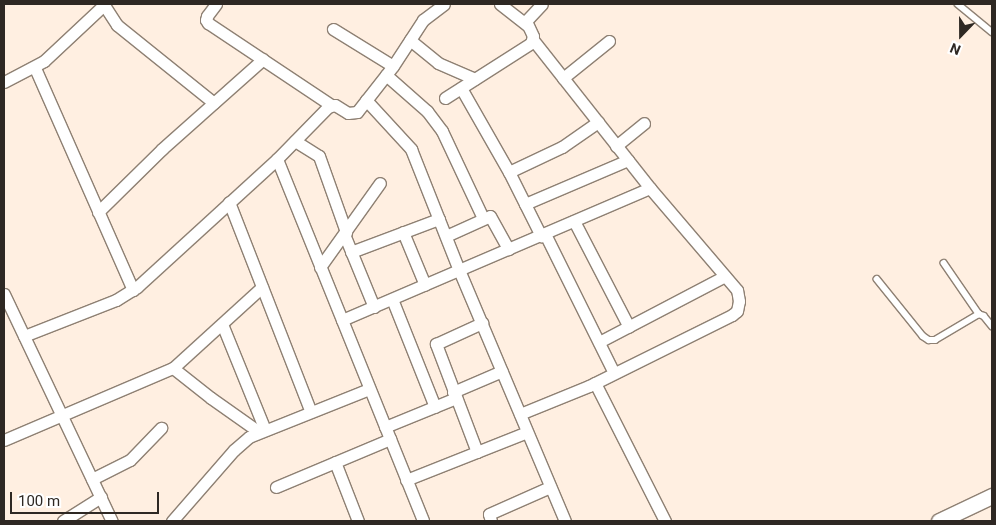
<!DOCTYPE html>
<html>
<head>
<meta charset="utf-8">
<style>
  body { margin:0 }
  #map { position:relative; width:996px; height:525px; overflow:hidden; background:#ffefe1; font-family:Roboto,sans-serif }
  div>[style] { position:absolute }
  .roads { filter:drop-shadow(1px 0 #8e8073) drop-shadow(-1px 0 #8e8073) drop-shadow(0 1px #8e8073) drop-shadow(0 -1px #8e8073) }
  .lane>* { height:5.5px; margin:-2.75px; padding:0 2.75px; transform-origin:2.75px; border-radius:2.75px; background:#fff }
  .street>* { height:11px; margin:-5.5px; padding:0 5.5px; transform-origin:5.5px; border-radius:5.5px; background:#fff }
  .secondary>* { height:15px; margin:-7.5px; padding:0 7.5px; transform-origin:7.5px; border-radius:7.5px; background:#fff }
  span { translate:-50% -50%; white-space:nowrap; text-align:center; line-height:1.15; -webkit-text-stroke:4px #fff; paint-order:stroke }
  .frame { position:absolute; inset:0; border:5px solid #2e2823; pointer-events:none }
  .north { position:absolute; left:936px; top:10px; width:50px; height:50px; -webkit-text-stroke:4px #fff; paint-order:stroke; rotate:202deg; font-size:14px; font-weight:700; line-height:20px; text-align:center; color:#2e2823 }
  .north::after { content:''; display:block; margin:auto; width:18px; height:22px; background:#2e2823; clip-path:polygon(50% 0,100% 100%,50% 72%,0 100%) }
  .scale { position:absolute; left:10px; top:492px; width:149px; height:22px; box-sizing:border-box; border:2px solid #2e2823; border-top:0; padding-left:6px; font-size:15px; line-height:18px; white-space:nowrap; color:#2e2823; -webkit-text-stroke:4px #fff; paint-order:stroke }
</style>
</head>
<body>
<div id="map">
  <div class="roads">
    <div class="lane">
      <div style="left:958px;top:4px;width:44px;rotate:39.5deg"></div>
      <div style="left:944px;top:263px;width:62px;rotate:55.5deg"></div>
      <div style="left:877px;top:279px;width:73px;rotate:51.1deg"></div>
      <div style="left:923px;top:336px;width:7px;rotate:34deg"></div>
      <div style="left:929px;top:340px;width:6px"></div>
      <div style="left:935px;top:340px;width:51px;rotate:-30.6deg"></div>
      <div style="left:979px;top:314px;width:5px;rotate:22deg"></div>
      <div style="left:984px;top:316px;width:13px;rotate:51deg"></div>
    </div>
    <div class="street">
      <div style="left:216px;top:4px;width:15px;rotate:127deg"></div>
      <div style="left:207px;top:16px;width:4px;rotate:104deg"></div>
      <div style="left:206px;top:20px;width:4px;rotate:56deg"></div>
      <div style="left:208px;top:23px;width:148px;rotate:33.7deg"></div>
      <div style="left:500px;top:4px;width:34px;rotate:38deg"></div>
      <div style="left:104px;top:5px;width:24px;rotate:57deg"></div>
      <div style="left:117px;top:25px;width:124px;rotate:38.8deg"></div>
      <div style="left:333px;top:29px;width:70px;rotate:31.7deg"></div>
      <div style="left:410px;top:40px;width:36px;rotate:39deg"></div>
      <div style="left:438px;top:63px;width:40px;rotate:23.4deg"></div>
      <div style="left:35px;top:68px;width:243px;rotate:66.2deg"></div>
      <div style="left:386px;top:75px;width:55px;rotate:41.3deg"></div>
      <div style="left:427px;top:111px;width:25px;rotate:53deg"></div>
      <div style="left:442px;top:131px;width:96px;rotate:64.8deg"></div>
      <div style="left:563px;top:78px;width:59px;rotate:-38.8deg"></div>
      <div style="left:4px;top:82px;width:45px;rotate:-27.7deg"></div>
      <div style="left:44px;top:61px;width:83px;rotate:-43.1deg"></div>
      <div style="left:461px;top:88px;width:97px;rotate:60.3deg"></div>
      <div style="left:509px;top:172px;width:72px;rotate:63.4deg"></div>
      <div style="left:445px;top:98px;width:102px;rotate:-32.6deg"></div>
      <div style="left:531px;top:43px;width:7px;rotate:-74deg"></div>
      <div style="left:533px;top:36px;width:17px;rotate:-115deg"></div>
      <div style="left:526px;top:21px;width:23px;rotate:-47deg"></div>
      <div style="left:366px;top:100px;width:67px;rotate:47.4deg"></div>
      <div style="left:411px;top:149px;width:130px;rotate:68.4deg"></div>
      <div style="left:459px;top:270px;width:272px;rotate:67.1deg"></div>
      <div style="left:295px;top:141px;width:28px;rotate:32deg"></div>
      <div style="left:319px;top:156px;width:81px;rotate:70.4deg"></div>
      <div style="left:616px;top:146px;width:36px;rotate:-39deg"></div>
      <div style="left:277px;top:159px;width:390px;rotate:68deg"></div>
      <div style="left:509px;top:172px;width:59px;rotate:-25.3deg"></div>
      <div style="left:562px;top:147px;width:44px;rotate:-34.8deg"></div>
      <div style="left:229px;top:202px;width:225px;rotate:68.7deg"></div>
      <div style="left:525px;top:204px;width:112px;rotate:-23.1deg"></div>
      <div style="left:98px;top:212px;width:90px;rotate:-44.5deg"></div>
      <div style="left:162px;top:149px;width:135px;rotate:-41.7deg"></div>
      <div style="left:574px;top:221px;width:119px;rotate:62.6deg"></div>
      <div style="left:403px;top:232px;width:57px;rotate:67.5deg"></div>
      <div style="left:344px;top:234px;width:79px;rotate:67.7deg"></div>
      <div style="left:545px;top:234px;width:155px;rotate:63.6deg"></div>
      <div style="left:446px;top:236px;width:48px;rotate:-24.4deg"></div>
      <div style="left:490px;top:216px;width:38px;rotate:61deg"></div>
      <div style="left:351px;top:252px;width:94px;rotate:-20.6deg"></div>
      <div style="left:320px;top:267px;width:103px;rotate:-54.5deg"></div>
      <div style="left:4px;top:294px;width:251px;rotate:64.6deg"></div>
      <div style="left:392px;top:299px;width:116px;rotate:68.3deg"></div>
      <div style="left:342px;top:320px;width:335px;rotate:-23.2deg"></div>
      <div style="left:222px;top:324px;width:114px;rotate:67.9deg"></div>
      <div style="left:24px;top:336px;width:99px;rotate:-21.4deg"></div>
      <div style="left:116px;top:300px;width:25px;rotate:-32deg"></div>
      <div style="left:137px;top:287px;width:190px;rotate:-42.4deg"></div>
      <div style="left:277px;top:159px;width:73px;rotate:-45.6deg"></div>
      <div style="left:328px;top:107px;width:7px;rotate:-16deg"></div>
      <div style="left:335px;top:105px;width:15px;rotate:32deg"></div>
      <div style="left:348px;top:113px;width:9px;rotate:-6deg"></div>
      <div style="left:357px;top:112px;width:58px;rotate:-52deg"></div>
      <div style="left:393px;top:66px;width:55px;rotate:-56.9deg"></div>
      <div style="left:423px;top:20px;width:26px;rotate:-37deg"></div>
      <div style="left:599px;top:342px;width:142px;rotate:-27.6deg"></div>
      <div style="left:173px;top:368px;width:48px;rotate:38.3deg"></div>
      <div style="left:211px;top:398px;width:59px;rotate:35.3deg"></div>
      <div style="left:595px;top:383px;width:155px;rotate:63.1deg"></div>
      <div style="left:453px;top:392px;width:53px;rotate:-23.2deg"></div>
      <div style="left:520px;top:414px;width:74px;rotate:-22.1deg"></div>
      <div style="left:589px;top:386px;width:160px;rotate:-26.4deg"></div>
      <div style="left:732px;top:315px;width:6px;rotate:-39deg"></div>
      <div style="left:737px;top:311px;width:10px;rotate:-79deg"></div>
      <div style="left:739px;top:301px;width:11px;rotate:-100deg"></div>
      <div style="left:737px;top:290px;width:134px;rotate:-130.5deg"></div>
      <div style="left:650px;top:188px;width:187px;rotate:-128.3deg"></div>
      <div style="left:385px;top:427px;width:77px;rotate:-22.2deg"></div>
      <div style="left:4px;top:440px;width:184px;rotate:-23.1deg"></div>
      <div style="left:173px;top:368px;width:120px;rotate:-42.3deg"></div>
      <div style="left:477px;top:452px;width:116px;rotate:-110.8deg"></div>
      <div style="left:436px;top:344px;width:51px;rotate:-24.5deg"></div>
      <div style="left:335px;top:462px;width:63px;rotate:68.7deg"></div>
      <div style="left:92px;top:479px;width:42px;rotate:-26.6deg"></div>
      <div style="left:130px;top:460px;width:45px;rotate:-45.9deg"></div>
      <div style="left:406px;top:480px;width:130px;rotate:-21.6deg"></div>
      <div style="left:276px;top:487px;width:124px;rotate:-22.8deg"></div>
      <div style="left:63px;top:521px;width:45px;rotate:-32.3deg"></div>
      <div style="left:172px;top:521px;width:94px;rotate:-48.9deg"></div>
      <div style="left:234px;top:450px;width:20px;rotate:-41deg"></div>
      <div style="left:249px;top:437px;width:129px;rotate:-21.8deg"></div>
      <div style="left:491px;top:521px;width:7px;rotate:-106deg"></div>
      <div style="left:489px;top:514px;width:67px;rotate:-23.9deg"></div>
    </div>
    <div class="secondary">
      <div style="left:939px;top:521px;width:59px;rotate:-25.3deg"></div>
    </div>
  </div>
  <div class="frame"></div>
  <div class="north">N</div>
  <div class="scale">100 m</div>
</div>
</body>
</html>
